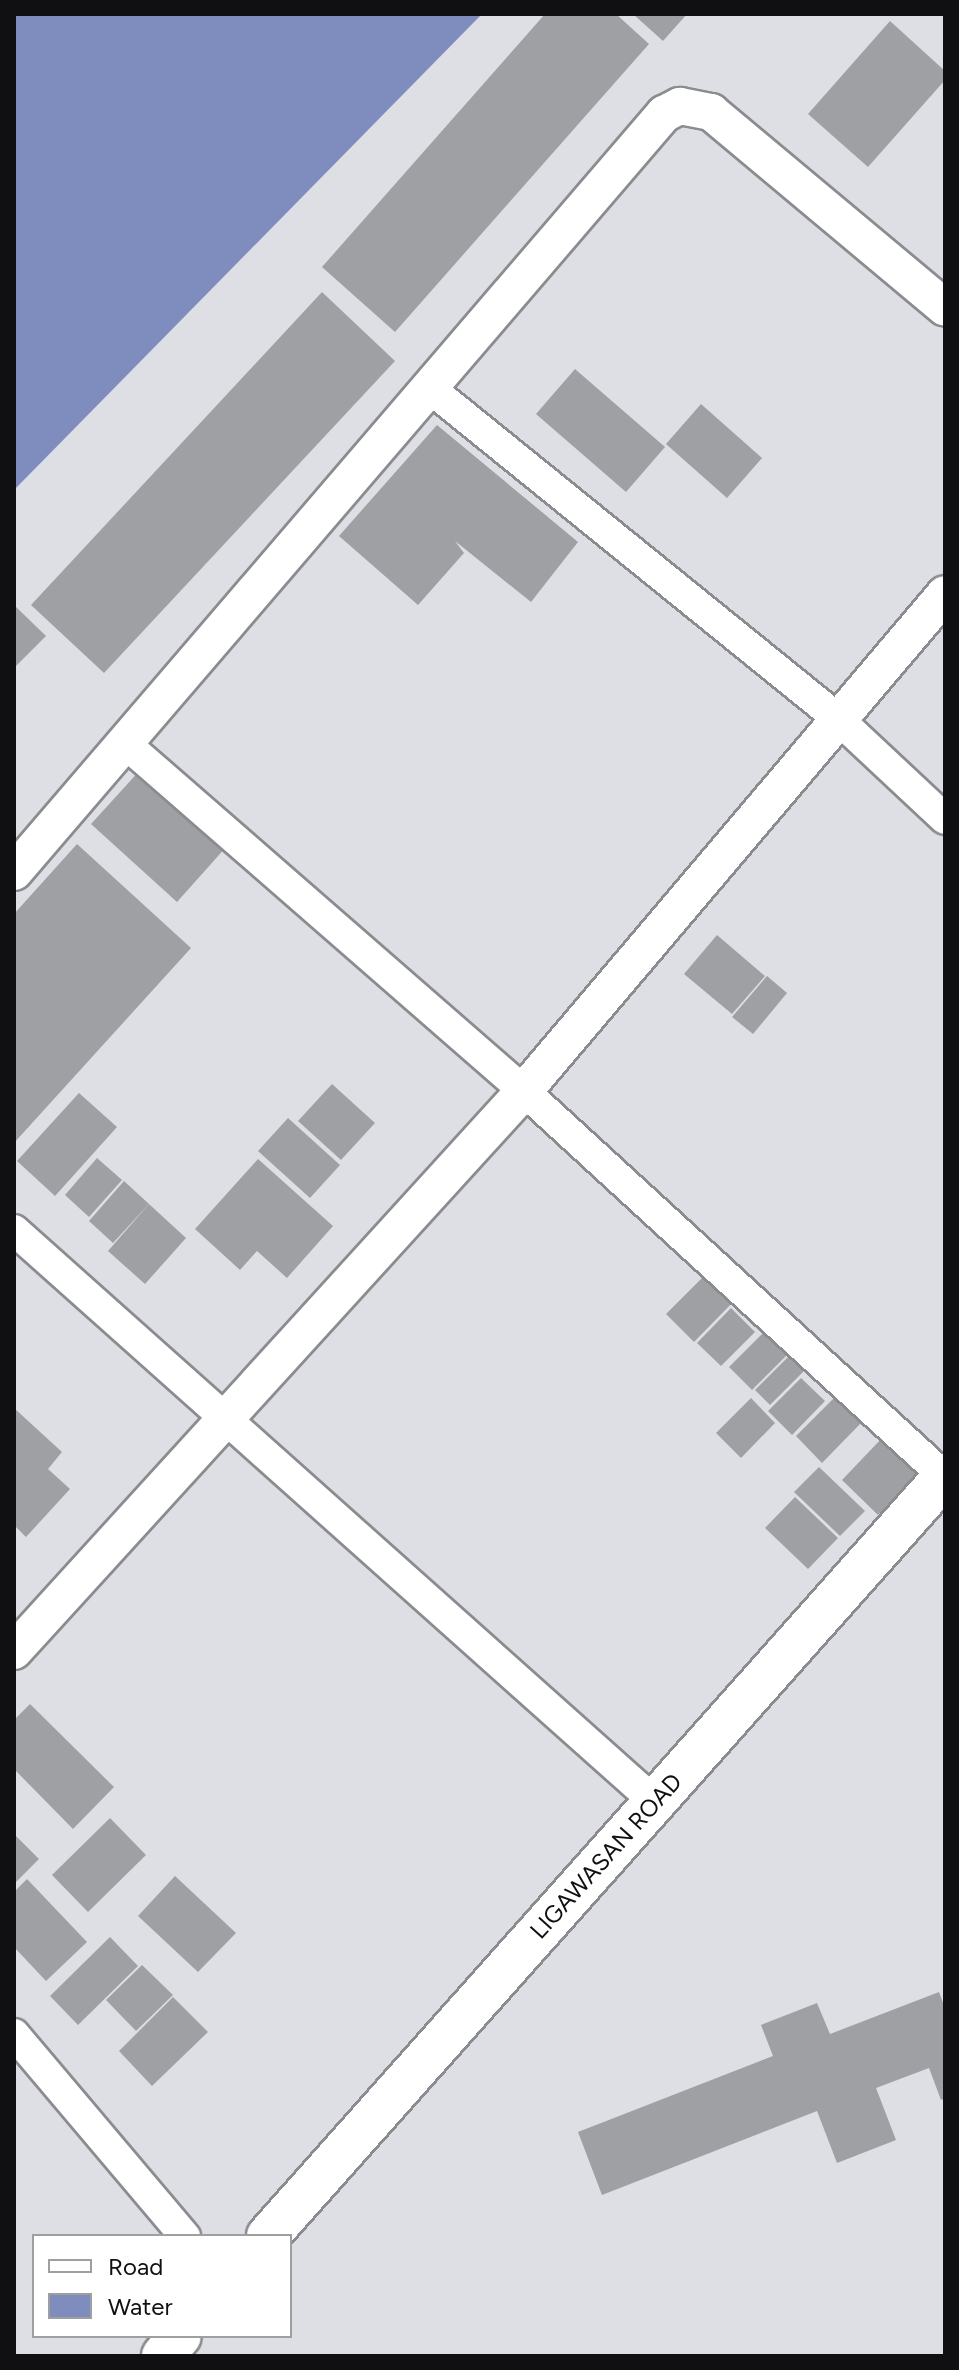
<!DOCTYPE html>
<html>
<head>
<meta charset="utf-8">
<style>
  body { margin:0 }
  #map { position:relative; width:959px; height:2370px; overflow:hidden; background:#dedfe4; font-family:Figtree,sans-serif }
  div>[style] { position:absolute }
  .water>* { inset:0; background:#7f8dbe }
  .building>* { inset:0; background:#9fa0a4 }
  .roads { filter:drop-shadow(2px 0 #8b8c90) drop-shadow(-2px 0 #8b8c90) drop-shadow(0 2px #8b8c90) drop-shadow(0 -2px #8b8c90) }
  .minor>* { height:30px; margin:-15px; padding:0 15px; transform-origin:15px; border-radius:15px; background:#fff }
  .tertiary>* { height:36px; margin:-18px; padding:0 18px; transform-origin:18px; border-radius:18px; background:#fff }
  .secondary>* { height:42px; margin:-21px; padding:0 21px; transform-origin:21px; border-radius:21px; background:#fff }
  span { translate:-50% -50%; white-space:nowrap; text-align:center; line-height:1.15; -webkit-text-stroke:7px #fff; paint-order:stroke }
  .street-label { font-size:24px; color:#101012 }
  .frame { position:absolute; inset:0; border:16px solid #101012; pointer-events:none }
  .legend { position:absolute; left:32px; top:2234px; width:260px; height:104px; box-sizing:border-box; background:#fff; border:2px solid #9f9fa0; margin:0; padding:10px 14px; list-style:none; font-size:24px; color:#101012 }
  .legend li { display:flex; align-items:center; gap:16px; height:40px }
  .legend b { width:40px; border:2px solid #9f9fa0 }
</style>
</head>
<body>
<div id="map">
  <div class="water">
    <div style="clip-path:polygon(14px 14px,482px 14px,14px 490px)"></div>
  </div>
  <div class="building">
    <div style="clip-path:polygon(545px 14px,616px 14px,649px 44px,395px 332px,322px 267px)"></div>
    <div style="clip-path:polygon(633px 14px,687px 14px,663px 41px)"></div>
    <div style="clip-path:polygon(890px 21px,945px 71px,945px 80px,868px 167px,808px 114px)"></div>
    <div style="clip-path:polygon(322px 292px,395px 361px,104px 673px,31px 605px)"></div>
    <div style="clip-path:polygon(575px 369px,665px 447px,626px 492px,536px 414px)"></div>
    <div style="clip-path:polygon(701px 404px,762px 458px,727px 498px,666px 444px)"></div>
    <div style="clip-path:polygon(437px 425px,578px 542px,531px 602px,455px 541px,464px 553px,418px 605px,339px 536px)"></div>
    <div style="clip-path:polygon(14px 605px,46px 636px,14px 668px)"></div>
    <div style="clip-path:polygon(142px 768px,227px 846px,177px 902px,91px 824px)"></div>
    <div style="clip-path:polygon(77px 844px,191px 948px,14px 1143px,14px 914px)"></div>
    <div style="clip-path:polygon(717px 935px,765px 976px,732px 1014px,684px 974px)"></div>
    <div style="clip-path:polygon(767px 976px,787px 993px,753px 1034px,732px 1017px)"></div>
    <div style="clip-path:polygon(332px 1084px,375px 1123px,341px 1160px,298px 1121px)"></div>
    <div style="clip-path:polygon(79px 1093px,117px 1127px,55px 1196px,17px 1161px)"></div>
    <div style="clip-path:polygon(288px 1118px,340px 1165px,310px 1198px,258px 1151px)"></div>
    <div style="clip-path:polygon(97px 1158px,122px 1180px,89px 1217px,65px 1195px)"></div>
    <div style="clip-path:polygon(258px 1159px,333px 1226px,287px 1278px,257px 1251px,240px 1270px,195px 1229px)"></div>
    <div style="clip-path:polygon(124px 1181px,149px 1204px,113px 1243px,89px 1221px)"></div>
    <div style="clip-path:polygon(149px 1204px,186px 1238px,145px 1284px,108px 1251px)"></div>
    <div style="clip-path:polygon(709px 1271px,736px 1299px,694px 1342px,666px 1314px)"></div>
    <div style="clip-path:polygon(731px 1308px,755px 1332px,721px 1366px,697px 1343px)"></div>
    <div style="clip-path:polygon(768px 1328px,792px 1350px,752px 1390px,729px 1367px)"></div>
    <div style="clip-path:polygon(795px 1350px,810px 1365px,770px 1405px,755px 1390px)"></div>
    <div style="clip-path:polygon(801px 1378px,825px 1401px,792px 1435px,768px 1411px)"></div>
    <div style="clip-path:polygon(836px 1396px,863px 1421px,822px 1463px,796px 1436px)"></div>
    <div style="clip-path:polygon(751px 1398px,775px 1423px,741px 1458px,716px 1433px)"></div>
    <div style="clip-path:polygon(14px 1408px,62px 1452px,48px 1469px,70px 1489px,26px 1537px,14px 1525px)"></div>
    <div style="clip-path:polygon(883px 1437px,919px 1472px,878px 1515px,842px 1480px)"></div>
    <div style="clip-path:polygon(819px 1467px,865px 1511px,840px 1536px,794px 1492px)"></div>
    <div style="clip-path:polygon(795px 1497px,838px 1538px,808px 1569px,765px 1528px)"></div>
    <div style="clip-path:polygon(30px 1704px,114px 1787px,73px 1829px,14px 1769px,14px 1720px)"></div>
    <div style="clip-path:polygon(110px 1818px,146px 1855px,88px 1912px,52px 1875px)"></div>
    <div style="clip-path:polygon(14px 1834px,39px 1859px,14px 1884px)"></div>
    <div style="clip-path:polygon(175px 1876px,236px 1933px,198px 1972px,138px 1916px)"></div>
    <div style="clip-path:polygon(27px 1879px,87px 1942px,46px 1981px,14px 1947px,14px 1892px)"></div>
    <div style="clip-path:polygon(110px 1937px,138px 1966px,78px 2025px,50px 1996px)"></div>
    <div style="clip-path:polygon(142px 1965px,173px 1995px,136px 2031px,106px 2000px)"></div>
    <div style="clip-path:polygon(939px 1992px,945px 2008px,945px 2098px,941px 2100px,929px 2068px,876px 2088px,896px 2140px,837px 2163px,817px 2111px,602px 2195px,578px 2132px,773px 2056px,761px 2025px,817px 2003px,830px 2034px)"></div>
    <div style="clip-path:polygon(173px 1997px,208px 2032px,152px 2086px,119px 2051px)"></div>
  </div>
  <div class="roads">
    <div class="minor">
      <div style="left:432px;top:390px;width:520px;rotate:38.99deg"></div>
      <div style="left:836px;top:717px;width:149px;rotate:43.1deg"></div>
      <div style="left:127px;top:745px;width:527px;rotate:41.07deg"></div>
      <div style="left:524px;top:1091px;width:571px;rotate:42.52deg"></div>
      <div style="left:14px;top:1230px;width:859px;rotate:41.74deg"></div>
      <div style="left:14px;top:2034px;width:265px;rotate:49.8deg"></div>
    </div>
    <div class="tertiary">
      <div style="left:14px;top:872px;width:999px;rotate:-49.39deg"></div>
      <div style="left:664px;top:114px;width:18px;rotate:-27deg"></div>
      <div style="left:680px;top:106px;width:32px;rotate:11deg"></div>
      <div style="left:711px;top:112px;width:305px;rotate:39.9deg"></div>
      <div style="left:14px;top:1651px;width:757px;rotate:-47.68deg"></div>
      <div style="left:524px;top:1091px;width:651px;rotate:-49.73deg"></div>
    </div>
    <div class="secondary">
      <div style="left:268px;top:2236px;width:1018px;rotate:-48.31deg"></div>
      <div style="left:163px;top:2356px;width:26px;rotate:-50deg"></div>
    </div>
  </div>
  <div class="street-label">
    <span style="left:606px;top:1856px;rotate:-48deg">LIGAWASAN ROAD</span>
  </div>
  <div class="frame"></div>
  <ul class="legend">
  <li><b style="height:10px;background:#fff"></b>Road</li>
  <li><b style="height:22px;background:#7f8dbe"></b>Water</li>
  </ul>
</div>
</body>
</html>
